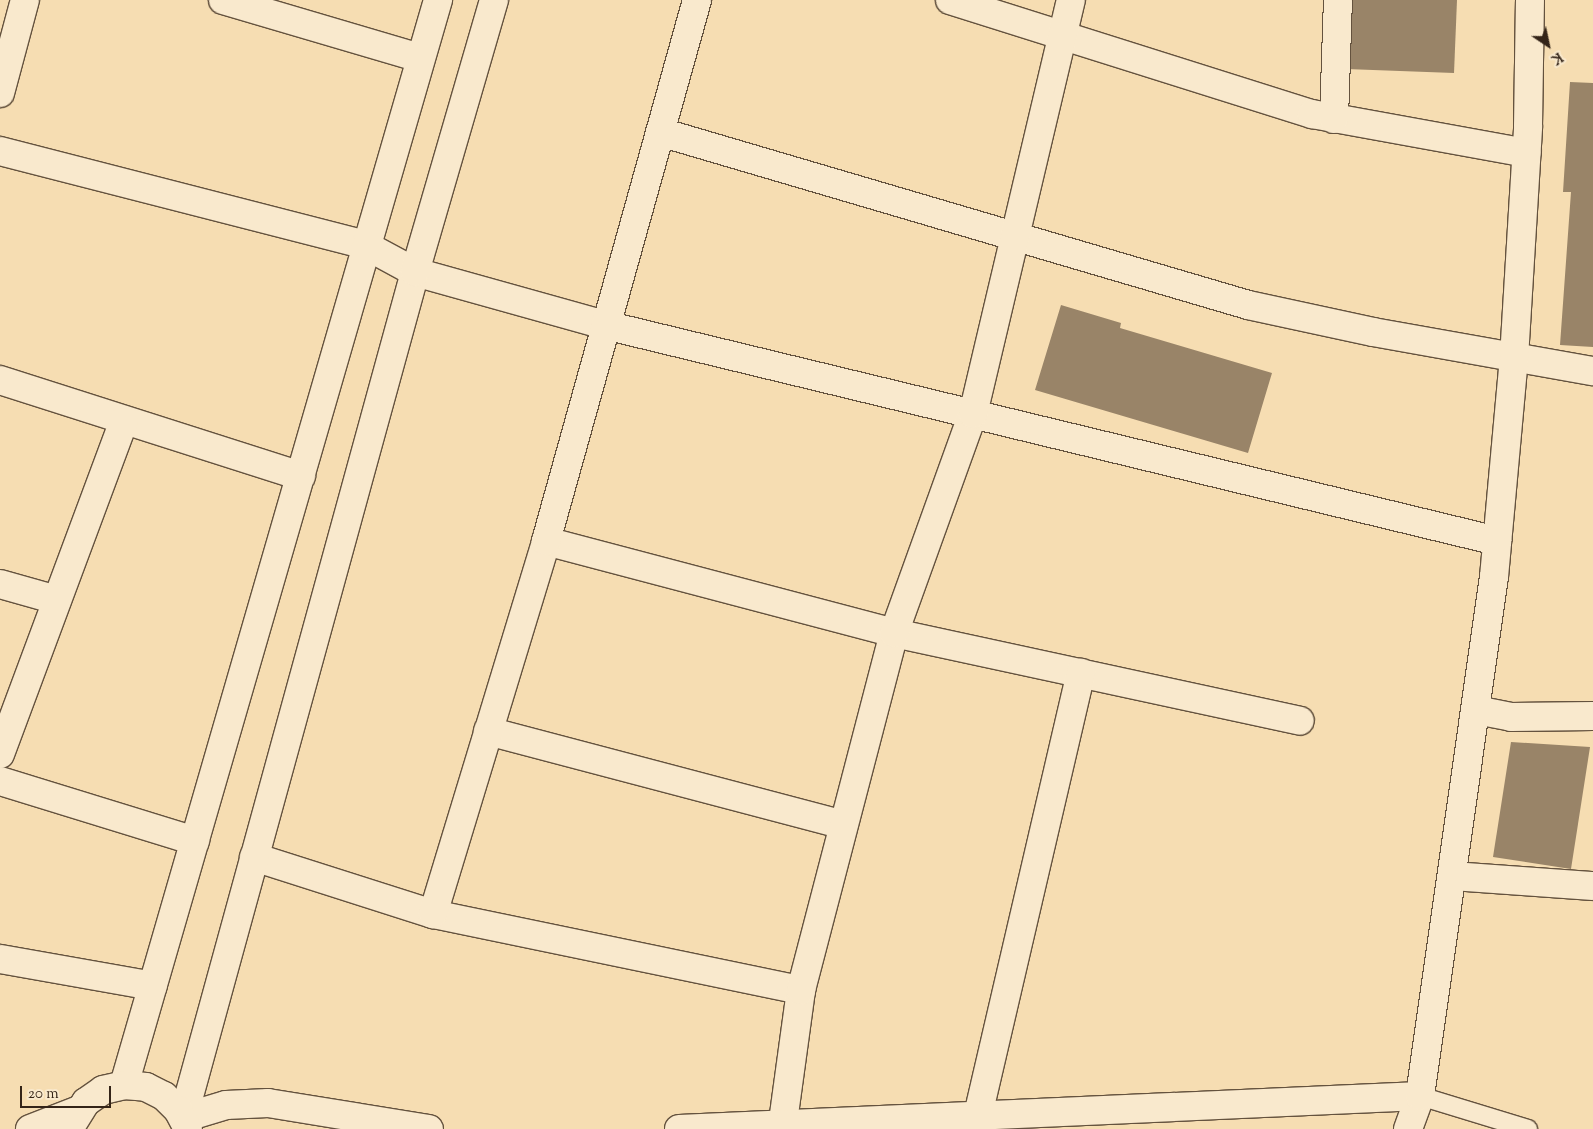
<!DOCTYPE html>
<html>
<head>
<meta charset="utf-8">
<style>
  body { margin:0 }
  #map { position:relative; width:1593px; height:1129px; overflow:hidden; background:#f6ddb2; font-family:"Sorts Mill Goudy",serif }
  div>[style] { position:absolute }
  .building>* { inset:0; background:#998468 }
  .roads { filter:drop-shadow(1px 0 #64523e) drop-shadow(-1px 0 #64523e) drop-shadow(0 1px #64523e) drop-shadow(0 -1px #64523e) }
  .lane>* { height:18px; margin:-9px; padding:0 9px; transform-origin:9px; border-radius:9px; background:#f9e9cd }
  .street>* { height:28px; margin:-14px; padding:0 14px; transform-origin:14px; border-radius:14px; background:#f9e9cd }
  .secondary>* { height:28px; margin:-14px; padding:0 14px; transform-origin:14px; border-radius:14px; background:#f9e9cd }
  span { translate:-50% -50%; white-space:nowrap; text-align:center; line-height:1.15; -webkit-text-stroke:4px #f9e9cd; paint-order:stroke }
  .north { position:absolute; left:1523px; top:20px; width:50px; height:50px; -webkit-text-stroke:4px #f9e9cd; paint-order:stroke; rotate:146deg; font-size:14px; font-weight:700; line-height:20px; text-align:center; color:#342418 }
  .north::after { content:''; display:block; margin:auto; width:18px; height:22px; background:#342418; clip-path:polygon(50% 0,100% 100%,50% 72%,0 100%) }
  .scale { position:absolute; left:20px; top:1086px; width:91px; height:22px; box-sizing:border-box; border:2px solid #342418; border-top:0; padding-left:6px; font-size:15px; line-height:18px; white-space:nowrap; color:#342418; -webkit-text-stroke:4px #f9e9cd; paint-order:stroke }
</style>
</head>
<body>
<div id="map">
  <div class="building">
    <div style="clip-path:polygon(1348px 0,1457px 0,1454px 73px,1346px 69px)"></div>
    <div style="clip-path:polygon(1570px 82px,1593px 83px,1593px 347px,1560px 345px,1571px 192px,1563px 192px)"></div>
    <div style="clip-path:polygon(1061px 305px,1121px 323px,1120px 328px,1272px 373px,1248px 453px,1035px 390px)"></div>
    <div style="clip-path:polygon(1511px 742px,1590px 747px,1571px 869px,1493px 857px)"></div>
  </div>
  <div class="roads">
    <div class="lane">
      <div style="left:1420px;top:1096px;width:113px;rotate:17deg"></div>
    </div>
    <div class="street">
      <div style="left:223px;top:0;width:205px;rotate:16.4deg"></div>
      <div style="left:950px;top:0;width:380px;rotate:17.5deg"></div>
      <div style="left:1312px;top:114px;width:218px;rotate:10.3deg"></div>
      <div style="left:0;top:93px;width:96px;rotate:-75deg"></div>
      <div style="left:1334px;top:119px;width:119px;rotate:-88.1deg"></div>
      <div style="left:660px;top:132px;width:613px;rotate:16.39deg"></div>
      <div style="left:1248px;top:305px;width:128px;rotate:12.2deg"></div>
      <div style="left:1373px;top:332px;width:223px;rotate:10.1deg"></div>
      <div style="left:0;top:151px;width:377px;rotate:14.4deg"></div>
      <div style="left:365px;top:245px;width:57px;rotate:28.4deg"></div>
      <div style="left:415px;top:272px;width:197px;rotate:15.6deg"></div>
      <div style="left:605px;top:325px;width:918px;rotate:13.61deg"></div>
      <div style="left:0;top:380px;width:316px;rotate:17.7deg"></div>
      <div style="left:546px;top:541px;width:360px;rotate:14.8deg"></div>
      <div style="left:894px;top:633px;width:415px;rotate:12.2deg"></div>
      <div style="left:0;top:584px;width:59px;rotate:15.7deg"></div>
      <div style="left:1476px;top:710px;width:36px;rotate:11deg"></div>
      <div style="left:1511px;top:717px;width:82px;rotate:-0.7deg"></div>
      <div style="left:488px;top:731px;width:367px;rotate:14.8deg"></div>
      <div style="left:0;top:754px;width:356px;rotate:-69.6deg"></div>
      <div style="left:0;top:781px;width:204px;rotate:17.1deg"></div>
      <div style="left:254px;top:857px;width:188px;rotate:17.7deg"></div>
      <div style="left:433px;top:914px;width:376px;rotate:11.7deg"></div>
      <div style="left:1452px;top:876px;width:141px;rotate:4.1deg"></div>
      <div style="left:433px;top:914px;width:390px;rotate:-73.1deg"></div>
      <div style="left:546px;top:541px;width:562px;rotate:-74.4deg"></div>
      <div style="left:0;top:959px;width:155px;rotate:10deg"></div>
      <div style="left:978px;top:1115px;width:454px;rotate:-76.9deg"></div>
      <div style="left:782px;top:1129px;width:140px;rotate:-82.2deg"></div>
      <div style="left:801px;top:990px;width:369px;rotate:-75.4deg"></div>
      <div style="left:894px;top:633px;width:233px;rotate:-70.2deg"></div>
      <div style="left:973px;top:414px;width:425px;rotate:-76.7deg"></div>
    </div>
    <div class="secondary">
      <div style="left:124px;top:1085px;width:1130px;rotate:-73.86deg"></div>
      <div style="left:183px;top:1118px;width:877px;rotate:-74.66deg"></div>
      <div style="left:415px;top:272px;width:283px;rotate:-73.8deg"></div>
      <div style="left:183px;top:1118px;width:45px;rotate:-16.8deg"></div>
      <div style="left:226px;top:1105px;width:42px;rotate:-2.7deg"></div>
      <div style="left:268px;top:1103px;width:163px;rotate:9.2deg"></div>
      <div style="left:30px;top:1129px;width:53px;rotate:-21.2deg"></div>
      <div style="left:69px;top:1129px;width:32px;rotate:-58deg"></div>
      <div style="left:86px;top:1102px;width:21px;rotate:-35deg"></div>
      <div style="left:103px;top:1090px;width:22px;rotate:-13deg"></div>
      <div style="left:124px;top:1085px;width:22px;rotate:5deg"></div>
      <div style="left:146px;top:1087px;width:20px;rotate:27deg"></div>
      <div style="left:164px;top:1096px;width:20px;rotate:45deg"></div>
      <div style="left:178px;top:1110px;width:21px;rotate:62deg"></div>
      <div style="left:679px;top:1129px;width:742px;rotate:-2.55deg"></div>
      <div style="left:1408px;top:1129px;width:35px;rotate:-70deg"></div>
      <div style="left:1420px;top:1096px;width:524px;rotate:-81.89deg"></div>
      <div style="left:1494px;top:577px;width:220px;rotate:-84.8deg"></div>
      <div style="left:1514px;top:358px;width:232px;rotate:-86.5deg"></div>
      <div style="left:1528px;top:126px;width:126px;rotate:-89.1deg"></div>
    </div>
  </div>
  <div class="north">K</div>
  <div class="scale">20 m</div>
</div>
</body>
</html>
